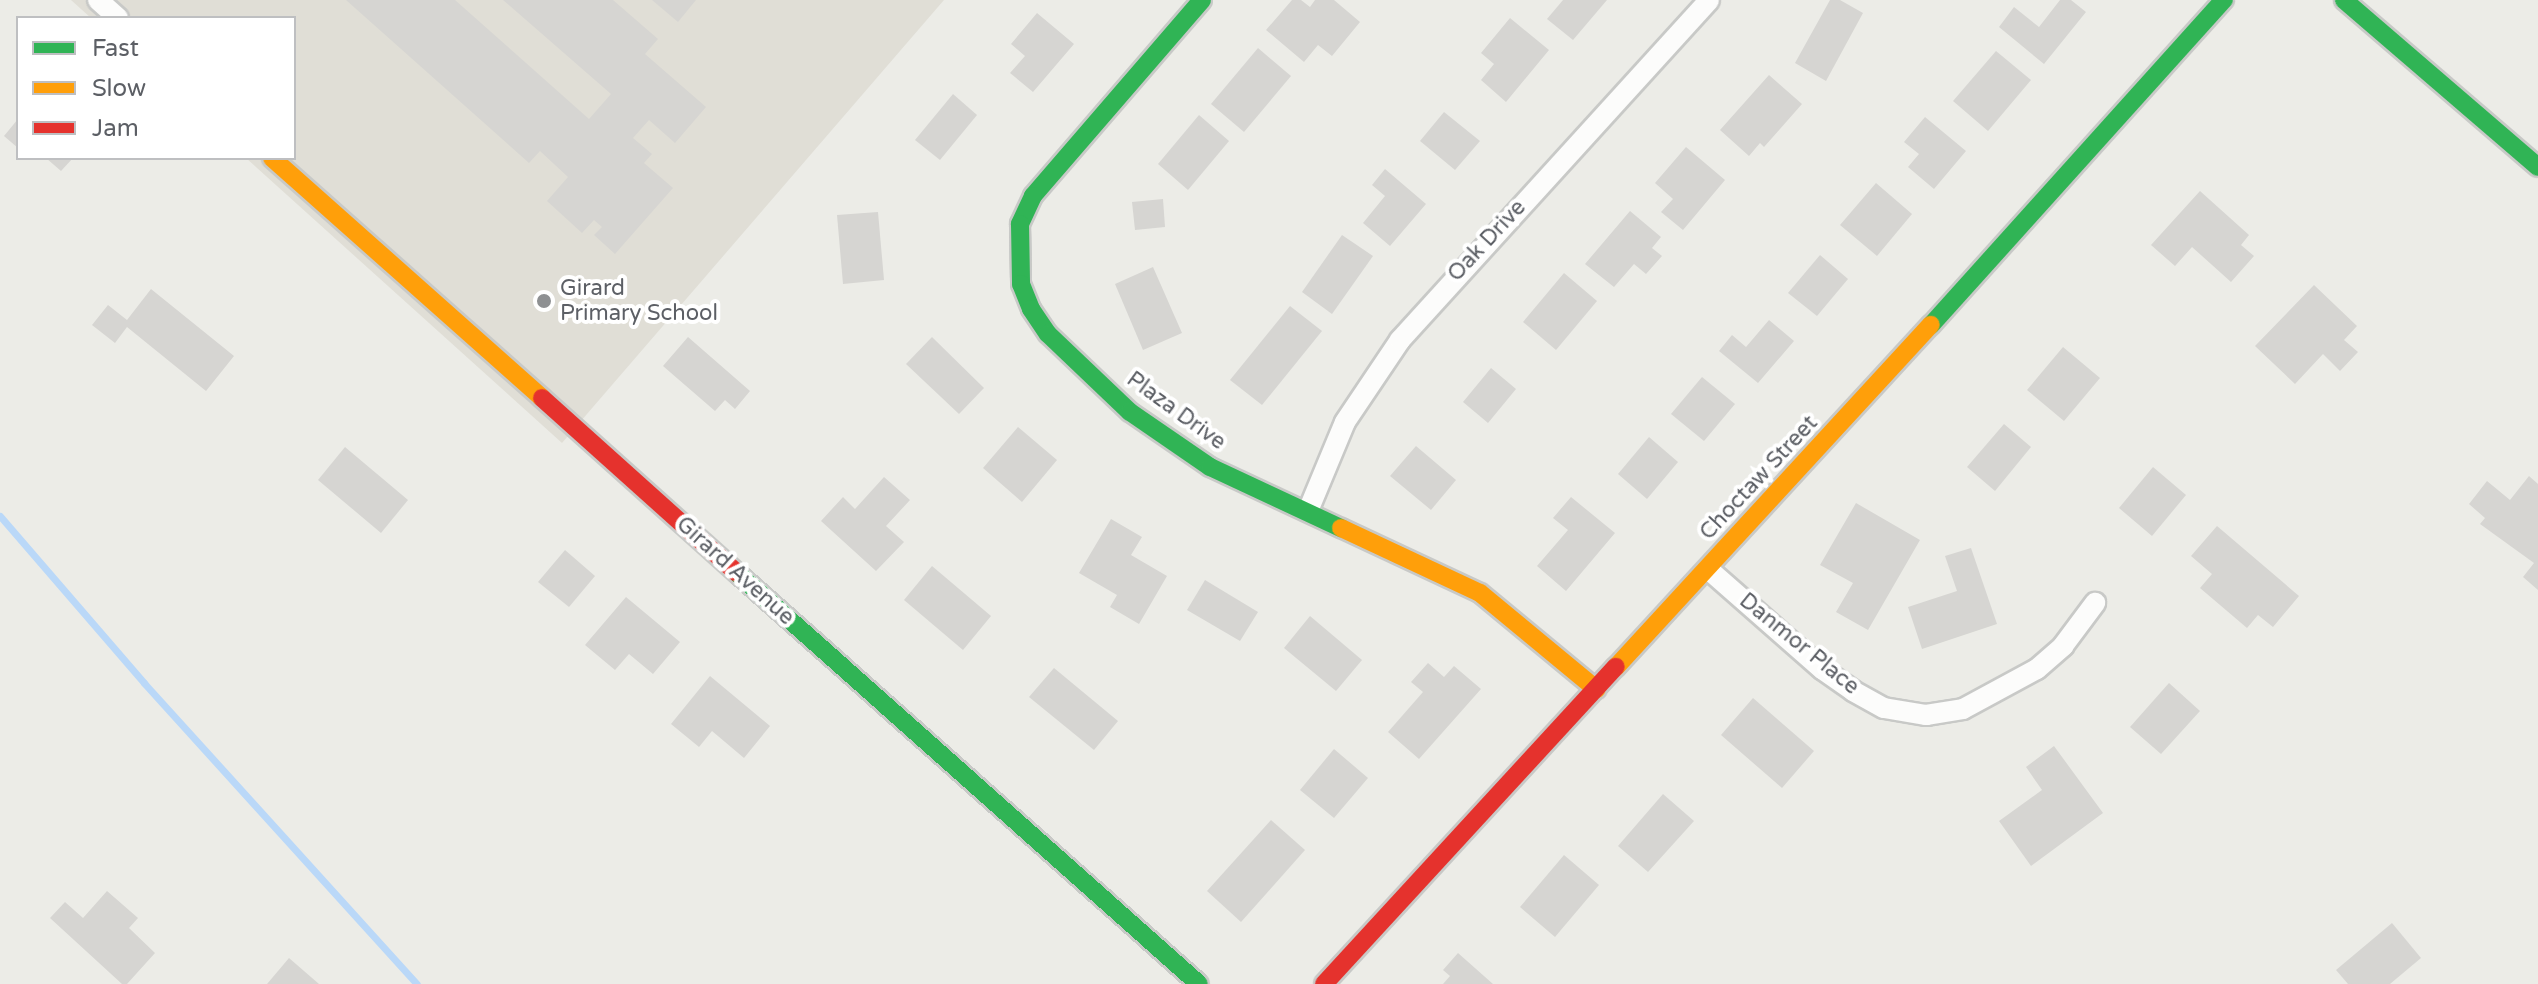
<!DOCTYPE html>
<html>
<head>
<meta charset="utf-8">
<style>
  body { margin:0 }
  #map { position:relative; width:2538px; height:984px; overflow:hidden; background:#ecece7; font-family:"Varela Round",sans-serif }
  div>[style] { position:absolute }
  .education>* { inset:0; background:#e0ded6 }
  .stream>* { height:7px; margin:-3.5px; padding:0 3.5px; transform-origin:3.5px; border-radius:3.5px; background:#bad8f8 }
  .building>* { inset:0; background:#d6d5d2 }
  .roads { filter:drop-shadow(2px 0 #c8c9c7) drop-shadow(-2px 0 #c8c9c7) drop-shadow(0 2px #c8c9c7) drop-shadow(0 -2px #c8c9c7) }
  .street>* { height:20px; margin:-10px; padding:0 10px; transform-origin:10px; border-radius:10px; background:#fcfcfb }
  .fast>* { height:18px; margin:-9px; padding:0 9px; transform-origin:9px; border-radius:9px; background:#30b455 }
  .slow>* { height:18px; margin:-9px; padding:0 9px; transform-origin:9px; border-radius:9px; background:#ff9f0a }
  .jam>* { height:18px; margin:-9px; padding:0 9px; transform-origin:9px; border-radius:9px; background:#e5322d }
  .dots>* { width:22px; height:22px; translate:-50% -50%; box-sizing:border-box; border:4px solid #fff; border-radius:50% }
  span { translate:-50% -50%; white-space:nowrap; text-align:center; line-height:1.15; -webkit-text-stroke:8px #fff; paint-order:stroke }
  .street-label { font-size:22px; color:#5c5f65 }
  .poi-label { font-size:22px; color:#5c5f65 }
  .left { translate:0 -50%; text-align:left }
  .legend { position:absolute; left:16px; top:16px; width:280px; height:144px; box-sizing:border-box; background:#fff; border:2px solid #bebfc1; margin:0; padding:10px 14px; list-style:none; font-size:24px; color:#5c5f65 }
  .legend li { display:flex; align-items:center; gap:16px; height:40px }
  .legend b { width:40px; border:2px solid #bebfc1 }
</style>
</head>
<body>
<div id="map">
  <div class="education">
    <div style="clip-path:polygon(71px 0,944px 0,562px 443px,246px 158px,294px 158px,294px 18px,91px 18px)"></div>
  </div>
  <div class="stream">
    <div style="left:0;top:516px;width:221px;rotate:49.2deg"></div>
    <div style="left:144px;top:683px;width:406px;rotate:47.8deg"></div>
  </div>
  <div class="building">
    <div style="clip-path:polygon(346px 0,455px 0,589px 119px,611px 94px,503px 0,613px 0,658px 39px,645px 54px,706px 107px,675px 143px,649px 120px,633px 138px,652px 154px,644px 163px,673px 188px,615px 254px,594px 235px,602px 227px,594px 220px,582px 233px,547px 201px,568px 177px,540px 151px,529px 163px)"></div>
    <div style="clip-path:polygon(652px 0,696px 0,678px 22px)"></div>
    <div style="clip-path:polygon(1292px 0,1301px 0,1310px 7px,1315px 0,1334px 0,1360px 22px,1332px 56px,1318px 45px,1304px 62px,1266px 30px)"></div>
    <div style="clip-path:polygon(1563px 0,1607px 0,1573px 40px,1547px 19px)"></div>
    <div style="clip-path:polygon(1830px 0,1840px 0,1863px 13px,1826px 81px,1795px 63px)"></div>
    <div style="clip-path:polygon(2060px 0,2071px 0,2086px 12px,2044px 64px,1999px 27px,2014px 7px,2039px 27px)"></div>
    <div style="clip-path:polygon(1037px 13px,1074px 44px,1033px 92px,1010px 73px,1025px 56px,1011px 44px)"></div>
    <div style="clip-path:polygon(1510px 18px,1549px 50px,1506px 102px,1481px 80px,1494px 64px,1481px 53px)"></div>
    <div style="clip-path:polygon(1258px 48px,1291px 76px,1244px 132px,1211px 104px)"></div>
    <div style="clip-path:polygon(1996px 51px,2031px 80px,1988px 131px,1953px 101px)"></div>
    <div style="clip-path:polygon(1769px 75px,1802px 104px,1764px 147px,1760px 143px,1749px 156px,1720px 130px)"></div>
    <div style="clip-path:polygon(953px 94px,977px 115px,940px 160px,915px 140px)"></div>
    <div style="clip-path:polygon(1444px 112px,1480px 141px,1455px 170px,1420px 141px)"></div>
    <div style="clip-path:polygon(1199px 115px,1229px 141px,1188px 190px,1158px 164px)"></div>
    <div style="clip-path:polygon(1925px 117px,1966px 151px,1934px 189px,1908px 167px,1919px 154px,1904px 142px)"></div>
    <div style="clip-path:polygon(18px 119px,18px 148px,4px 136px)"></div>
    <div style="clip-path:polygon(1686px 147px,1725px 180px,1683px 230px,1661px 212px,1673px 199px,1655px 183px)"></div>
    <div style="clip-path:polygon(46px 158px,73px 158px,61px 171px)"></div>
    <div style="clip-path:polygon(1385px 169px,1426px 204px,1390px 246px,1363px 223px,1385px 196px,1372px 185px)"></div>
    <div style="clip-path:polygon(1876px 183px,1912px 214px,1877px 256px,1840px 225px)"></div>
    <div style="clip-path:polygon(2200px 191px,2249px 235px,2241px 245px,2254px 256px,2231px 282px,2192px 247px,2175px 266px,2151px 245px)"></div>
    <div style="clip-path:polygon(1163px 199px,1165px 227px,1135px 230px,1132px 202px)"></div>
    <div style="clip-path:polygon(1630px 211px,1661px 237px,1652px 248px,1662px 256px,1646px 274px,1634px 264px,1614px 287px,1585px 264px)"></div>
    <div style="clip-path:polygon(878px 212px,884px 280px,843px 284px,837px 215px)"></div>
    <div style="clip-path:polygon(1342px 235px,1373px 256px,1332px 314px,1302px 292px)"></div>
    <div style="clip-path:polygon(1820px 255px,1848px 279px,1817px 316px,1788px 293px)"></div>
    <div style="clip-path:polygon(1153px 267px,1182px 333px,1143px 350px,1115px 284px)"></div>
    <div style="clip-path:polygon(1564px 273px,1597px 301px,1556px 350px,1523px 322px)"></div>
    <div style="clip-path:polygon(2314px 285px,2357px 326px,2344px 340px,2358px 352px,2340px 371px,2323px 354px,2295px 384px,2255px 346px)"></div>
    <div style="clip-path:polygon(151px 289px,234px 356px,206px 391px,127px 327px,115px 343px,92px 325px,108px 305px,127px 320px)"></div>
    <div style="clip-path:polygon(1290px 306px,1322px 331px,1262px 405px,1230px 380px)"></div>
    <div style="clip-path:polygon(1769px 320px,1794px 341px,1758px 383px,1719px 351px,1732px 335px,1746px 347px)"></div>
    <div style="clip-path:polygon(688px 337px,750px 391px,735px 409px,725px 400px,715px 411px,663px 366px)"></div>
    <div style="clip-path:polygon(932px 337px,984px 388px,959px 414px,906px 364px)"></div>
    <div style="clip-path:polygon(2063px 347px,2100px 378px,2064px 421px,2027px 390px)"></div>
    <div style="clip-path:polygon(1491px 368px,1516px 389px,1488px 423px,1463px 402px)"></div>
    <div style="clip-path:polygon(1702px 377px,1735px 404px,1704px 441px,1671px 414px)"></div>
    <div style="clip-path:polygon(2004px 424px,2031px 447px,1995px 491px,1967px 467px)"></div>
    <div style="clip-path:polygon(1018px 427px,1057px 460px,1022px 502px,983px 468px)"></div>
    <div style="clip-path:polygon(1649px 437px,1678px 462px,1647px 499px,1618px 474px)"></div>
    <div style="clip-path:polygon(1416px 446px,1456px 480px,1431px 510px,1390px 476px)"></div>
    <div style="clip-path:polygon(345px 447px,408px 500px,381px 533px,318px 480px)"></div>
    <div style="clip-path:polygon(2153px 467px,2186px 495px,2152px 536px,2119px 508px)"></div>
    <div style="clip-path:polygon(2529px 476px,2538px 484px,2538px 590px,2523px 577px,2534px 563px,2480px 524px,2485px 518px,2469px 504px,2487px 481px,2510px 500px)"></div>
    <div style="clip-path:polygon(884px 477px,910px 500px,886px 526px,904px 542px,876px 571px,821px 521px,843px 497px,855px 509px)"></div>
    <div style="clip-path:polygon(1571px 497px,1615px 533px,1566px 591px,1537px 566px,1568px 530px,1553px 518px)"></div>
    <div style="clip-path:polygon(1856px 503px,1920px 540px,1868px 630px,1836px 612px,1853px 583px,1820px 565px)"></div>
    <div style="clip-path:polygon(1111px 519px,1142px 537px,1131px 555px,1167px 576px,1139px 624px,1110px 607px,1117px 595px,1079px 573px)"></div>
    <div style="clip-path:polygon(2217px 526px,2299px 596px,2273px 627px,2258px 615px,2247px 628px,2200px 588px,2212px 574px,2191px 556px)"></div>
    <div style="clip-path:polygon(1971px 548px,1997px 624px,1922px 649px,1908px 607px,1957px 591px,1945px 556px)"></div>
    <div style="clip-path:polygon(565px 550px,595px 576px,569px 607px,538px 582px)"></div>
    <div style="clip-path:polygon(932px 566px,991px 616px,963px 650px,904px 600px)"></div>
    <div style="clip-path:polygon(1205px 580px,1258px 612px,1240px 641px,1187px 610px)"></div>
    <div style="clip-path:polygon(626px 597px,680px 642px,653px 674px,629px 654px,615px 670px,585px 645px)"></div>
    <div style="clip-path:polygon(1310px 616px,1362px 660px,1336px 691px,1284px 648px)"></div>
    <div style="clip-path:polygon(1428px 663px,1444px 677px,1454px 666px,1481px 689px,1419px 759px,1388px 732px,1423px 692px,1411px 682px)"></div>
    <div style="clip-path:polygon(1054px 668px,1118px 721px,1094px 750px,1029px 697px)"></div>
    <div style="clip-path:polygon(710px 676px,770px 726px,744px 758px,712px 731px,699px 747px,671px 724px)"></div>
    <div style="clip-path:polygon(2169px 683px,2200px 711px,2161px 754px,2130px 727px)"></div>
    <div style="clip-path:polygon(1753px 698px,1814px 751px,1782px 788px,1721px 735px)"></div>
    <div style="clip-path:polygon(2054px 746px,2103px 813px,2031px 866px,1999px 821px,2042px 790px,2026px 767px)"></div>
    <div style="clip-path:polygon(1334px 749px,1368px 778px,1334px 818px,1300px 790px)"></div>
    <div style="clip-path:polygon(1663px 794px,1694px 821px,1648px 872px,1618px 846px)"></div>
    <div style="clip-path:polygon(1271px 820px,1305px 850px,1241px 922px,1207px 891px)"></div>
    <div style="clip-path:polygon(1564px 855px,1599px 885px,1555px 937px,1520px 907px)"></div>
    <div style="clip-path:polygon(107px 891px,138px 918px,129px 928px,155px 953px,127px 984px,122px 984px,50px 918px,65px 902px,83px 918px)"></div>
    <div style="clip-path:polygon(2392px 923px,2421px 958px,2390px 984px,2348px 984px,2336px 970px)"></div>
    <div style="clip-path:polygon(1458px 953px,1493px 984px,1443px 984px,1450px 976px,1443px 970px)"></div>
    <div style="clip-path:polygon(289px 958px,319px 984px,267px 984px)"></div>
  </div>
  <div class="roads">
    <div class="street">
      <div style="left:98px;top:0;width:27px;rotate:42deg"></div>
      <div style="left:1308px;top:511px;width:96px;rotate:-67.4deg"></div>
      <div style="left:1345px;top:422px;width:99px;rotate:-56.1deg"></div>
      <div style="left:1400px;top:340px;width:459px;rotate:-47.7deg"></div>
      <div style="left:1708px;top:569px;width:152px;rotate:41.3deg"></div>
      <div style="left:1822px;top:669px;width:38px;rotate:35deg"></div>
      <div style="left:1853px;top:691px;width:35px;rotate:29deg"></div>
      <div style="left:1884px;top:708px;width:43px;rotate:9.5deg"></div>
      <div style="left:1926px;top:715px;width:37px;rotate:-9deg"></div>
      <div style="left:1963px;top:709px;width:84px;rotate:-28.4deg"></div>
      <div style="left:2037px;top:669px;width:35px;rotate:-41deg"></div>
      <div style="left:2063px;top:646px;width:54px;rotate:-53.3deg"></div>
    </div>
    <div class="fast">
      <div style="left:1202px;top:0;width:259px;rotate:130.8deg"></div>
      <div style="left:1033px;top:196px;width:31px;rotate:115deg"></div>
      <div style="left:1020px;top:224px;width:60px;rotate:89deg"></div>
      <div style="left:1021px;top:284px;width:27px;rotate:68deg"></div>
      <div style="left:1031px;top:309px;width:30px;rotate:56deg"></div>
      <div style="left:1048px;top:334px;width:113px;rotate:43.6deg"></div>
      <div style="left:1130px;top:412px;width:97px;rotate:34.5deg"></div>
      <div style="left:1210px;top:467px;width:145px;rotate:25deg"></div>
      <div style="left:2344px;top:0;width:256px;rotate:40.7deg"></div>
      <div style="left:1931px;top:325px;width:438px;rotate:-48deg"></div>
      <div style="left:737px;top:573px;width:618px;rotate:41.66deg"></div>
    </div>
    <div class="slow">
      <div style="left:272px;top:158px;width:361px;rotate:41.6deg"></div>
      <div style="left:1341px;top:528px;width:153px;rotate:25.1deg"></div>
      <div style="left:1480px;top:593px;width:151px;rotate:39.6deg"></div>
      <div style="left:1616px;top:667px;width:465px;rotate:-47.4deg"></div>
    </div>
    <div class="jam">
      <div style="left:542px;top:398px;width:262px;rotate:41.9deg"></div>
      <div style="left:1324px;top:984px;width:431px;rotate:-47.4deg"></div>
    </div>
  </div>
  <div class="dots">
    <div style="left:544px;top:301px;background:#8e9092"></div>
  </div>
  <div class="street-label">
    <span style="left:1487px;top:241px;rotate:-47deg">Oak Drive</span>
    <span style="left:1176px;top:411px;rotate:36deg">Plaza Drive</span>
    <span style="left:1759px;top:478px;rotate:-47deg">Choctaw Street</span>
    <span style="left:735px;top:571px;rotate:42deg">Girard Avenue</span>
    <span style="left:1799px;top:644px;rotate:39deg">Danmor Place</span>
  </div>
  <div class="poi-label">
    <span class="left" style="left:560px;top:301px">Girard<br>Primary School</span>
  </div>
  <ul class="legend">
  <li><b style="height:10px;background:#30b455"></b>Fast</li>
  <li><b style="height:10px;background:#ff9f0a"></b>Slow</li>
  <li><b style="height:10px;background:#e5322d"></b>Jam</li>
  </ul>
</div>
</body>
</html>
